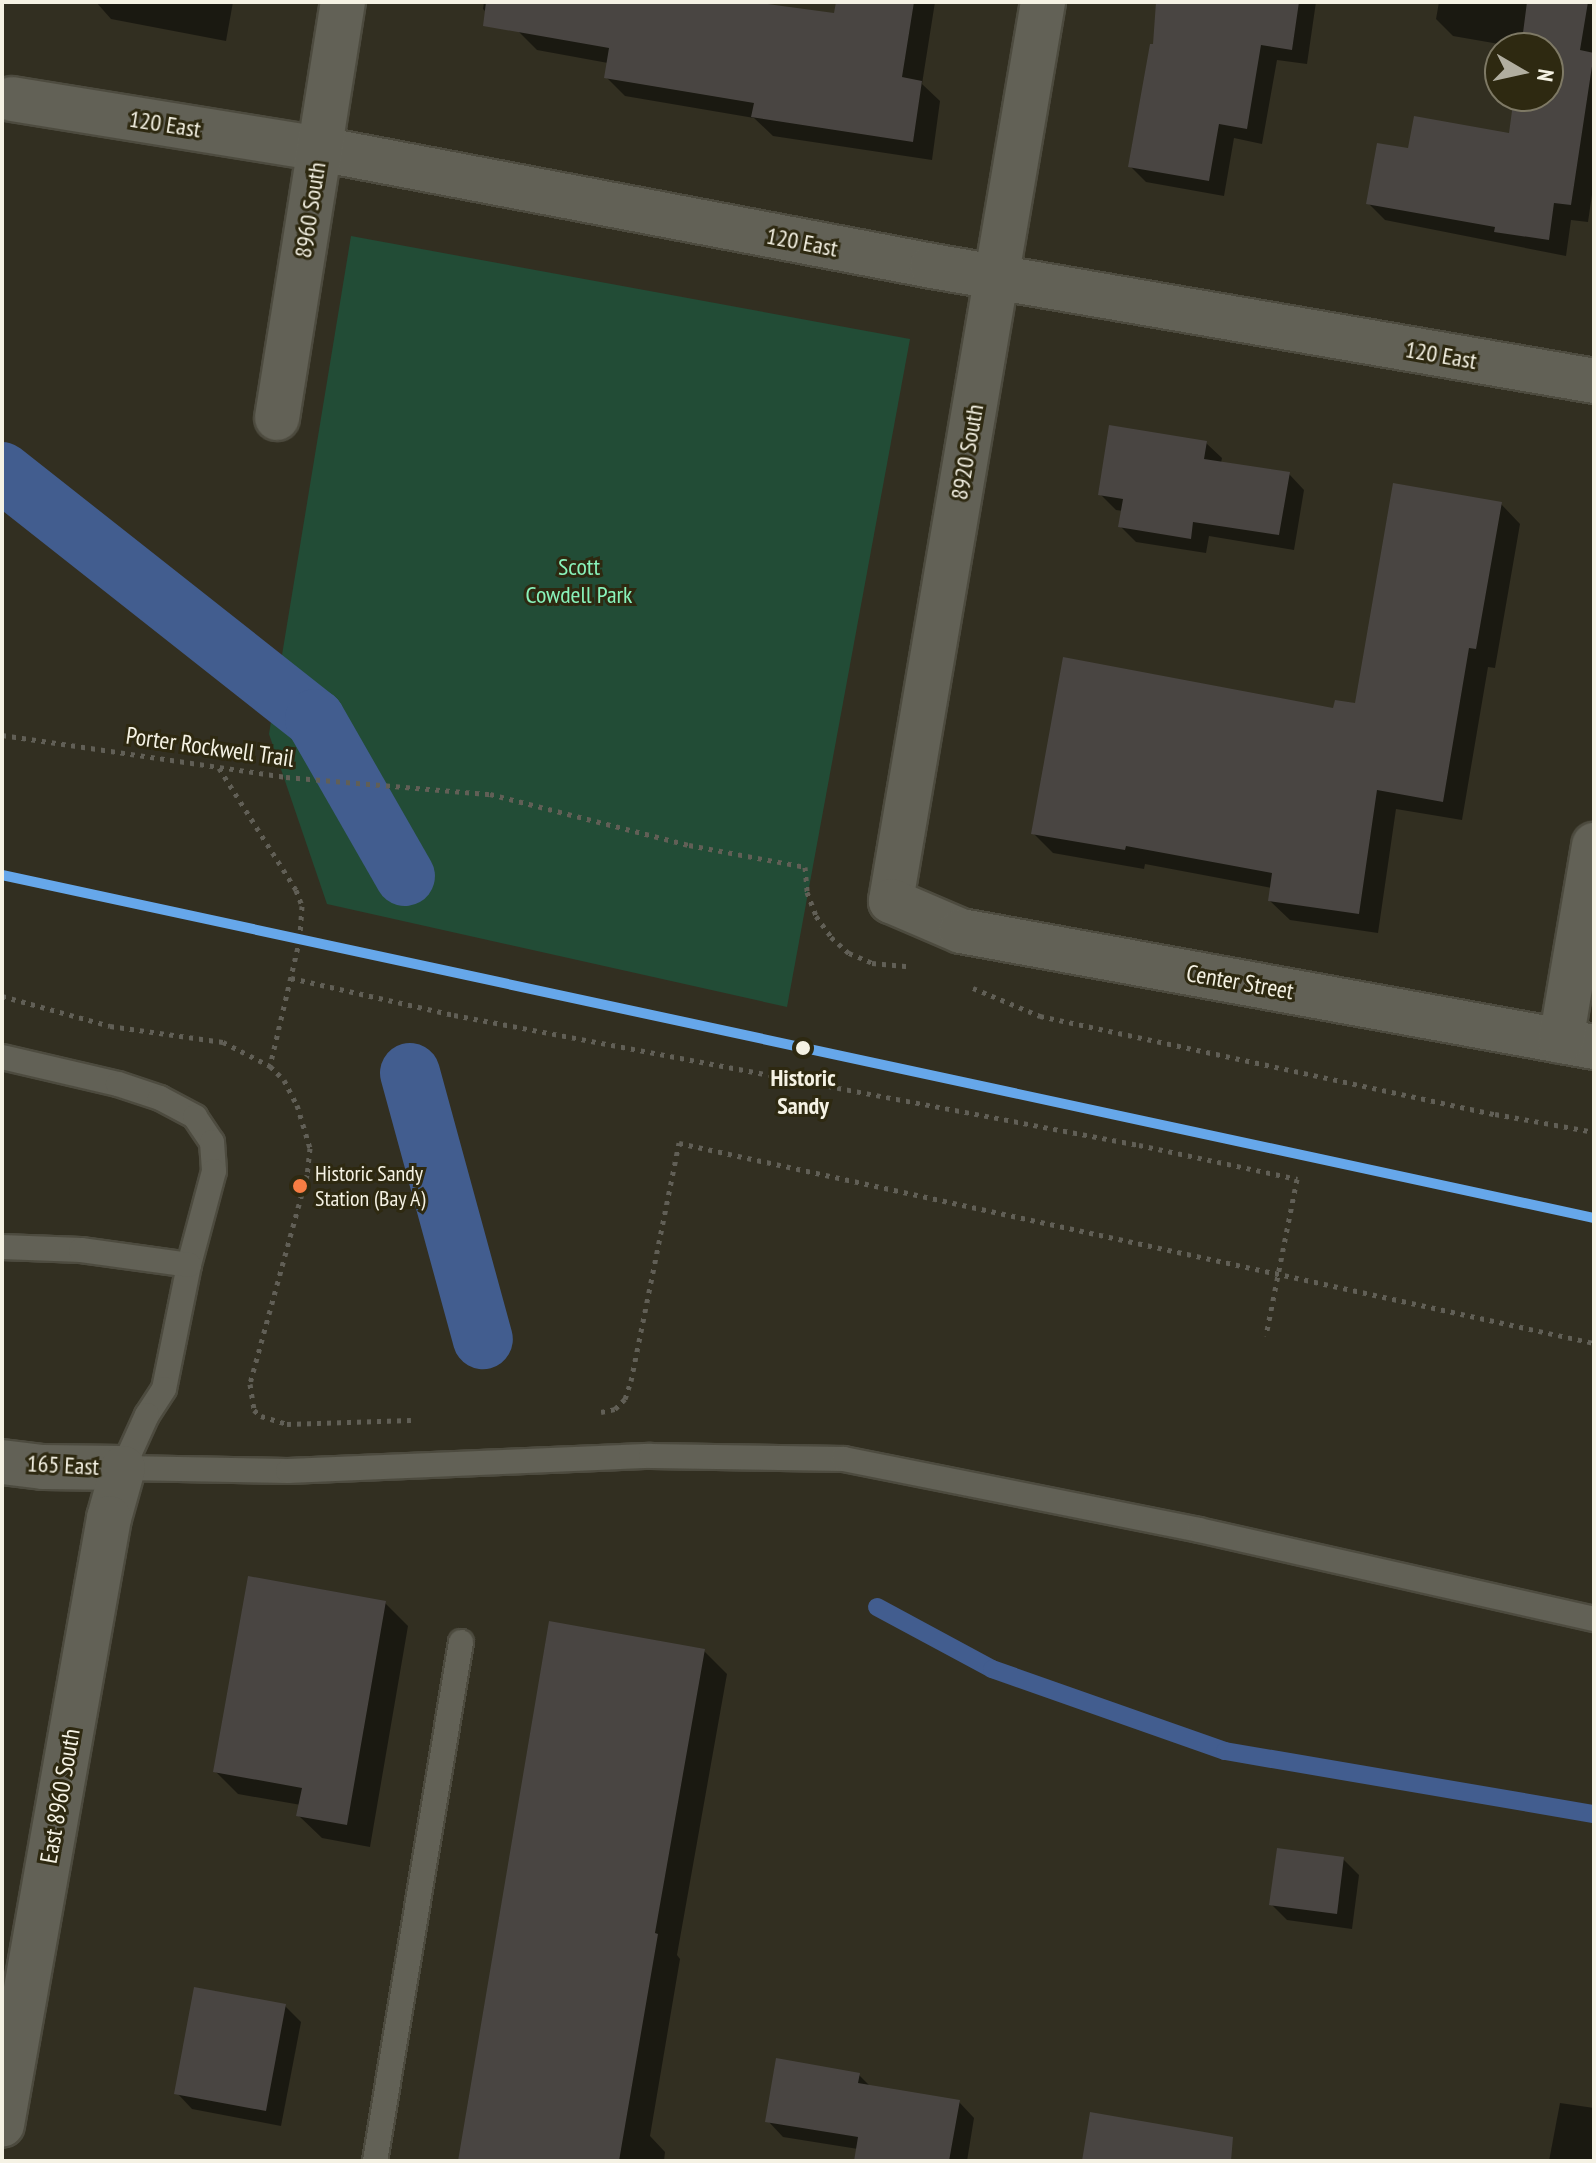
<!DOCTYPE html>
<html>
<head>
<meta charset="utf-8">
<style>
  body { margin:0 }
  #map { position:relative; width:1596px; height:2163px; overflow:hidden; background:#322f21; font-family:"PT Sans Narrow",sans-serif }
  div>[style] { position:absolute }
  .green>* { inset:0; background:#224c36 }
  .shadow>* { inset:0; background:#0007 }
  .stream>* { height:18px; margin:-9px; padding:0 9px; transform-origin:9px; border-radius:9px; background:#425d8f }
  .canal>* { height:60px; margin:-30px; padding:0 30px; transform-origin:30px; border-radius:30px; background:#425d8f }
  .building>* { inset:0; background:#494542 }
  .path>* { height:5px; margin-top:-2.5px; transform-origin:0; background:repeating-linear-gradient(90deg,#615f56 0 4px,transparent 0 10px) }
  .roads { filter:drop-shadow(2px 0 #4d4b3f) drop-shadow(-2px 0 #4d4b3f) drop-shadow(0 2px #4d4b3f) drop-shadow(0 -2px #4d4b3f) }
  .service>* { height:24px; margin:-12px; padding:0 12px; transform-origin:12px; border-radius:12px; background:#626156 }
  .minor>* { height:44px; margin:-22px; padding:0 22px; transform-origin:22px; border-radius:22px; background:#626156 }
  .rail-1>* { height:10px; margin:-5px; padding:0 5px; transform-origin:5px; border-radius:5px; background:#66a7ea }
  .dots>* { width:22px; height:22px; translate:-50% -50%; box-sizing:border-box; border:4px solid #2e2911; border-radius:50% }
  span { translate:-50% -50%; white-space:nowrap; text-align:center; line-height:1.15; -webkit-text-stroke:6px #2e2911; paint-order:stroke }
  .bus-label { font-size:22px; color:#f5f2e4 }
  .left { translate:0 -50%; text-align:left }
  .street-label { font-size:24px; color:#f5f2e4 }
  .park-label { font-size:24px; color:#89f3bb }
  .stop-label { font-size:24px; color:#f5f2e4; font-weight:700 }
  .frame { position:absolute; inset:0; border:4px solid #f5f2e4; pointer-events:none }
  .north { position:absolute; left:1484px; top:32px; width:80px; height:80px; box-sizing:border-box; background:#2e2911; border:2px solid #7e7965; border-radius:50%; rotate:99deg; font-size:22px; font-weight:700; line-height:32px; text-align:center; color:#f5f2e4 }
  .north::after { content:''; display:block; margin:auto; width:28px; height:36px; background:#b1aea0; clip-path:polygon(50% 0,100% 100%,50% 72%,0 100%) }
</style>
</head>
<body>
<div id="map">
  <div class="green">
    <div style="clip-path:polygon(351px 236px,910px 339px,787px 1007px,327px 904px,269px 734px)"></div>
  </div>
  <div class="shadow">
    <div style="clip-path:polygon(96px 2px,233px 2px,226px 41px,111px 19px)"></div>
    <div style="clip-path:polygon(484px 2px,740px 2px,836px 15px,838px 2px,935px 2px,922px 84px,940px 101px,932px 160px,773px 136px,754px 118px,625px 96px,606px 77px,608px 63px,537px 50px,518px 31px,502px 28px,483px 9px)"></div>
    <div style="clip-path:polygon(1162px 2px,1316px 2px,1307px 64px,1277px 60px,1262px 144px,1234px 138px,1224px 196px,1146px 182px,1130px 166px)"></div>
    <div style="clip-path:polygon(1439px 2px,1594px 2px,1594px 181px,1588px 222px,1571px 220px,1566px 256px,1385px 220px,1368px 203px,1409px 150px,1510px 135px,1516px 96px,1548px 96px,1548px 48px,1522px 48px,1453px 36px,1436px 19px)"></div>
    <div style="clip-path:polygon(1206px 443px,1222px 458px,1221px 463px,1289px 474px,1304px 490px,1294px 550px,1209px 536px,1206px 553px,1136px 542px,1120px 526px,1123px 511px,1116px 510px,1100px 494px)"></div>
    <div style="clip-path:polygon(1501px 504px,1520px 524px,1495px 668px,1488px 667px,1462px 820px,1396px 809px,1378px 933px,1290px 920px,1270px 901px,1272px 888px,1145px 864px,1144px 869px,1053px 853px,1033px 833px,1335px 710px,1357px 706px)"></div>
    <div style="clip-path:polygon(385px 1603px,408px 1626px,370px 1847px,322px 1838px,299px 1816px,301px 1805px,238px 1794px,215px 1771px)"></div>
    <div style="clip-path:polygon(704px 1651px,727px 1674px,677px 1955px,680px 1959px,650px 2136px,665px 2152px,664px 2161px,463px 2161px)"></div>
    <div style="clip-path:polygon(1343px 1859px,1359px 1875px,1352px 1929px,1287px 1920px,1271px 1904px)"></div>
    <div style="clip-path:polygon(285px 2006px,301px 2022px,281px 2126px,192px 2109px,177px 2093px)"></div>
    <div style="clip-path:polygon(859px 2075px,871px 2087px,959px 2102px,974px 2118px,967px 2161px,856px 2161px,858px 2149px,783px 2137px,768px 2121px)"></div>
    <div style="clip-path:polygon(1560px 2103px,1594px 2108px,1594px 2161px,1549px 2161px)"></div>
  </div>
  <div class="stream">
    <div style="left:877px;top:1607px;width:131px;rotate:28.3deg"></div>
    <div style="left:992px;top:1669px;width:247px;rotate:19.4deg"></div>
    <div style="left:1225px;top:1751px;width:374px;rotate:9.7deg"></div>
  </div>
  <div class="canal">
    <div style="left:2px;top:472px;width:399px;rotate:38.3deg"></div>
    <div style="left:315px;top:719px;width:181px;rotate:60.2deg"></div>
    <div style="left:410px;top:1073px;width:276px;rotate:74.7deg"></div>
  </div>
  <div class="building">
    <div style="clip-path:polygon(486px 2px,752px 2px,834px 13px,836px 2px,914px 2px,902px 77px,922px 81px,913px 142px,751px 117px,754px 103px,604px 78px,609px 48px,483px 26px)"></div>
    <div style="clip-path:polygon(1156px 2px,1299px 2px,1292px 50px,1261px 45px,1247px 129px,1219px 124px,1209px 181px,1128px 167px,1150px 44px,1153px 44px)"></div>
    <div style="clip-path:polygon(1527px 2px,1588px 2px,1580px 50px,1594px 53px,1571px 205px,1554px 203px,1549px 240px,1494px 232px,1495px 227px,1366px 204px,1377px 143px,1408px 148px,1414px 116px,1509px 133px,1514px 96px,1548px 96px,1548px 48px,1521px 48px)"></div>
    <div style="clip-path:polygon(1109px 425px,1207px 441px,1204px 459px,1290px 472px,1279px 535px,1193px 522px,1191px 539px,1118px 527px,1123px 499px,1098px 495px)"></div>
    <div style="clip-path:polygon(1393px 483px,1502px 502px,1476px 649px,1469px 648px,1443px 802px,1377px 790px,1359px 914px,1268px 901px,1272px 873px,1126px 846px,1125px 850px,1031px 834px,1063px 657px,1333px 708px,1335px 700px,1355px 703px)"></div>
    <div style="clip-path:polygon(248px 1576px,386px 1601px,347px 1825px,296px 1816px,302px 1788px,213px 1772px)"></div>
    <div style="clip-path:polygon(549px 1621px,705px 1649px,655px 1933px,658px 1934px,619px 2161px,458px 2161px)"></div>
    <div style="clip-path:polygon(1277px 1848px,1344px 1857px,1337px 1914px,1269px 1905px)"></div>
    <div style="clip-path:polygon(194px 1987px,286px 2004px,266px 2111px,174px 2094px)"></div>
    <div style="clip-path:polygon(776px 2058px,860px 2073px,858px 2083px,960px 2100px,949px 2161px,854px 2161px,858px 2137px,765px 2122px)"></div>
    <div style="clip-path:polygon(1090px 2112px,1233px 2137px,1231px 2161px,1082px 2161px)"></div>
  </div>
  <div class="path">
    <div style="left:2px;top:735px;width:287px;rotate:8.4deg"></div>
    <div style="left:286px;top:777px;width:205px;rotate:4.8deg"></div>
    <div style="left:490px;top:794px;width:205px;rotate:14.4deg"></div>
    <div style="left:689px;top:845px;width:118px;rotate:10.7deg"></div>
    <div style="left:805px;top:867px;width:25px;rotate:85deg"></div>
    <div style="left:807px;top:892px;width:26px;rotate:69deg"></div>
    <div style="left:816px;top:916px;width:26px;rotate:54deg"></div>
    <div style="left:831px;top:937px;width:24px;rotate:42deg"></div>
    <div style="left:849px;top:953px;width:25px;rotate:23deg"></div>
    <div style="left:872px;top:963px;width:36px;rotate:5deg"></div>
    <div style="left:219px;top:768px;width:144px;rotate:57.7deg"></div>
    <div style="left:296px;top:890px;width:17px;rotate:69deg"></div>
    <div style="left:302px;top:906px;width:32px;rotate:94deg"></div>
    <div style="left:300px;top:938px;width:131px;rotate:103.2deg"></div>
    <div style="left:291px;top:978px;width:167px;rotate:12.8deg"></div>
    <div style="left:454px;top:1015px;width:697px;rotate:10.75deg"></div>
    <div style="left:1139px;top:1145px;width:162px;rotate:12.1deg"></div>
    <div style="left:1297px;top:1179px;width:160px;rotate:101.2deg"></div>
    <div style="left:973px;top:988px;width:73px;rotate:22.7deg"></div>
    <div style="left:1040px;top:1016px;width:465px;rotate:12.2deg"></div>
    <div style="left:1495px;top:1114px;width:101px;rotate:10.3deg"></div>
    <div style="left:2px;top:996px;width:112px;rotate:15.5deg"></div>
    <div style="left:110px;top:1026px;width:114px;rotate:8.1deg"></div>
    <div style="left:223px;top:1042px;width:53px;rotate:27.1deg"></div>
    <div style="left:270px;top:1066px;width:20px;rotate:45deg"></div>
    <div style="left:284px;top:1080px;width:28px;rotate:63deg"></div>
    <div style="left:297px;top:1105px;width:45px;rotate:73.2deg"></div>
    <div style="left:310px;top:1148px;width:27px;rotate:96deg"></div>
    <div style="left:307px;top:1175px;width:217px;rotate:105.3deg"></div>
    <div style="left:250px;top:1384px;width:26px;rotate:81deg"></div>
    <div style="left:254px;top:1410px;width:9px;rotate:41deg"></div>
    <div style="left:261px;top:1416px;width:27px;rotate:17deg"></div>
    <div style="left:287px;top:1424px;width:124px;rotate:-1.8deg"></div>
    <div style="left:601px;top:1412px;width:14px;rotate:-12deg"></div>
    <div style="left:615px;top:1409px;width:14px;rotate:-45deg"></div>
    <div style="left:625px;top:1399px;width:19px;rotate:-72deg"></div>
    <div style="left:631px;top:1381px;width:243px;rotate:-78.6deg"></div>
    <div style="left:679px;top:1143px;width:937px;rotate:12.33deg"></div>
  </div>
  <div class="roads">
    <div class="service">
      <div style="left:2px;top:1057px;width:119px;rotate:13.1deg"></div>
      <div style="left:118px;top:1084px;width:44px;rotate:18.4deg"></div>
      <div style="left:160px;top:1098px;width:40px;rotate:28deg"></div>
      <div style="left:195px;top:1117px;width:30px;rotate:56deg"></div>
      <div style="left:212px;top:1142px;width:29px;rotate:86deg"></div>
      <div style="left:214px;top:1171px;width:97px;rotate:104.9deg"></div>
      <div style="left:189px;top:1265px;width:126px;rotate:101.4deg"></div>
      <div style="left:164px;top:1389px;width:31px;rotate:123deg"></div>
      <div style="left:147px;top:1415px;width:58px;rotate:114.4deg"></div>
      <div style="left:123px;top:1468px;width:165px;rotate:1deg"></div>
      <div style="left:288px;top:1471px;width:363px;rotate:-2.4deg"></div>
      <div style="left:651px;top:1456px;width:193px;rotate:0.9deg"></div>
      <div style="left:844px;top:1459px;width:362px;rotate:11.3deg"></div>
      <div style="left:1199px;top:1530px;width:405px;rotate:12.7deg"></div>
      <div style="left:2px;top:1247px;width:79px;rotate:2.2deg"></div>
      <div style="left:81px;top:1250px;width:109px;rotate:7.9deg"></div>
      <div style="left:375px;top:2161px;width:526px;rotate:-80.59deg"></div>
    </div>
    <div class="minor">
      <div style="left:1043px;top:2px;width:912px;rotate:99.6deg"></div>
      <div style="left:891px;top:901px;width:76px;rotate:23.2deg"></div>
      <div style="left:961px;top:931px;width:644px;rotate:10.38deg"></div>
      <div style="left:12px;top:99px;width:312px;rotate:9.2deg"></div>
      <div style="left:320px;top:149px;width:623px;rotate:10.82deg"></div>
      <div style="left:932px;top:266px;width:672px;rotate:9.85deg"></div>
      <div style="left:277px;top:418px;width:421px;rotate:-81deg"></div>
      <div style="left:1561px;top:1041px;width:199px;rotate:-80.4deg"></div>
      <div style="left:2px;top:1462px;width:41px;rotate:7deg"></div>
      <div style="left:43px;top:1467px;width:80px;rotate:0.7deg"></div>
      <div style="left:123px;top:1468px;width:52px;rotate:105.6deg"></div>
      <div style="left:109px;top:1518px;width:616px;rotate:100deg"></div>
    </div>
  </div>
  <div class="rail-1">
    <div style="left:2px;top:875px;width:1629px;rotate:12.16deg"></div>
  </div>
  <div class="dots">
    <div style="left:803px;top:1048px;background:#f5f2e4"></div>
    <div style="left:300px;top:1186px;background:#f77d43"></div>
  </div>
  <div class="bus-label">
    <span class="left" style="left:315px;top:1186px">Historic Sandy<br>Station (Bay A)</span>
  </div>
  <div class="street-label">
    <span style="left:165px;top:124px;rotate:9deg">120 East</span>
    <span style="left:310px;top:210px;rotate:-81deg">8960 South</span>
    <span style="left:802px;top:242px;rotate:11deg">120 East</span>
    <span style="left:1441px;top:355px;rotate:10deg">120 East</span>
    <span style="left:967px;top:452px;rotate:-80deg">8920 South</span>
    <span style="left:210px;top:747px;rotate:8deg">Porter Rockwell Trail</span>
    <span style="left:1240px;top:982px;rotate:10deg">Center Street</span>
    <span style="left:63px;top:1465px;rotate:3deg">165 East</span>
    <span style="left:60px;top:1796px;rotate:-80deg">East 8960 South</span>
  </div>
  <div class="park-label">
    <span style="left:579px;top:581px">Scott<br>Cowdell Park</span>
  </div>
  <div class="stop-label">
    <span style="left:803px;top:1092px">Historic<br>Sandy</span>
  </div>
  <div class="frame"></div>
  <div class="north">N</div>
</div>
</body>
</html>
